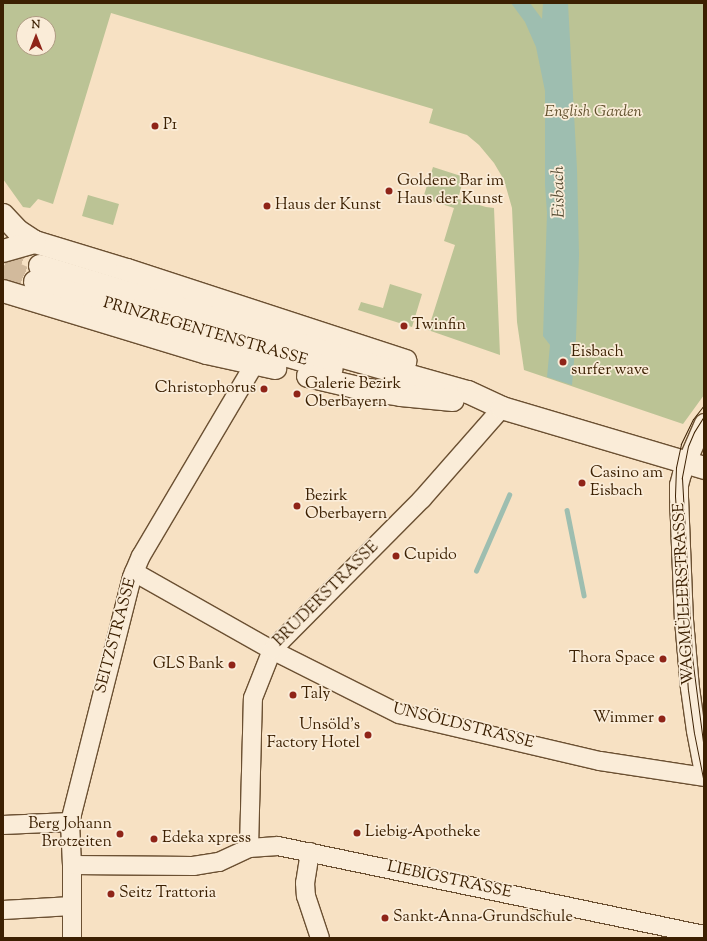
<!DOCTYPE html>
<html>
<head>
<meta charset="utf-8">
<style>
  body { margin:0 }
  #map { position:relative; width:707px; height:941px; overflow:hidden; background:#f7e1c3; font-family:"Sorts Mill Goudy",serif }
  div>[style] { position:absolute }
  .green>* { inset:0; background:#bbc395 }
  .water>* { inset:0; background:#9ebeb0 }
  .stream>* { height:4.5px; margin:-2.25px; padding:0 2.25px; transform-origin:2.25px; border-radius:2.25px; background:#9ebeb0 }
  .secondary-tunnel>* { height:22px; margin-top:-11px; transform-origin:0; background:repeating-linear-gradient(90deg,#d2ba9c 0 22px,transparent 0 33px) }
  .roads { filter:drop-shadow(1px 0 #6b5032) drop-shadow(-1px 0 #6b5032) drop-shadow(0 1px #6b5032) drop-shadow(0 -1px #6b5032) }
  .street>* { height:18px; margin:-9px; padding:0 9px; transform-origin:9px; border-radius:9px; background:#faecd8 }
  .secondary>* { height:22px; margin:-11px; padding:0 11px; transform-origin:11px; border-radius:11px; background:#faecd8 }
  .tram>* { height:1px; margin:-0.5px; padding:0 0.5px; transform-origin:0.5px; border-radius:0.5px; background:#3c2002 }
  .dots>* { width:11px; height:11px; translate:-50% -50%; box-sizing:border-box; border:2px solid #faecd8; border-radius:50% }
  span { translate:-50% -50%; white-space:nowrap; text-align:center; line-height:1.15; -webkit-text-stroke:3.5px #faecd8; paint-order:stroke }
  .park-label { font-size:16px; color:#62512e; font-style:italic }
  .poi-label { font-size:16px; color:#3c2002 }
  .left { translate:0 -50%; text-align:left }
  .right { translate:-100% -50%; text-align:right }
  .street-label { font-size:16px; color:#3c2002 }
  .water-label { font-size:17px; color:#594f36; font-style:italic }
  .frame { position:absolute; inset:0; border:4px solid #3c2002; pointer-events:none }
  .north { position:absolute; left:16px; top:16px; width:40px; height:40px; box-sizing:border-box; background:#faecd8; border:1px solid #ae9a82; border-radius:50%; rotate:0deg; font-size:11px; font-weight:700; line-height:16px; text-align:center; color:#3c2002 }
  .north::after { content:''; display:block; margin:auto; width:14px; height:18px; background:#8f2418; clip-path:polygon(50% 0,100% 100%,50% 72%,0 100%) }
</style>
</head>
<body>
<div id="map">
  <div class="green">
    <div style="clip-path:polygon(evenodd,3px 3px,704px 3px,704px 395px,683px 424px,524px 370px,517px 322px,512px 208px,504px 180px,494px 163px,479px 145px,467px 135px,429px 123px,433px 109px,111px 13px,53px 204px,38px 199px,30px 208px,23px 207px,3px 179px,3px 3px,24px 24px,48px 24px,48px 48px,24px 48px,24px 24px)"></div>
    <div style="clip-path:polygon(433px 167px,464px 177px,458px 199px,486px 207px,494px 208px,500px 355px,428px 330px,455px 245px,444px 241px,454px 208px,423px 198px)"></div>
    <div style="clip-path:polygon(88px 195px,119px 204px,113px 225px,82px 216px)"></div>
    <div style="clip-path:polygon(390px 284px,422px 294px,412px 327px,358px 310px,361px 302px,383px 308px)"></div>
  </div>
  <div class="water">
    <div style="clip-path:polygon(511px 3px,530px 3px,542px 19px,543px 3px,568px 3px,577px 169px,579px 255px,576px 338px,572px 385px,547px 377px,550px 345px,543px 336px,547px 213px,545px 185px,545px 91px,536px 47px,525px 22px)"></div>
  </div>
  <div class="stream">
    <div style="left:567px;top:510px;width:87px;rotate:78.7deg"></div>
    <div style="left:476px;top:571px;width:83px;rotate:-66.5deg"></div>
  </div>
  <div class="secondary-tunnel">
    <div style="left:3px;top:251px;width:40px;rotate:22deg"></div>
    <div style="left:3px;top:268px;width:35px;rotate:24deg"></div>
  </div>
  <div class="roads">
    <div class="street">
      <div style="left:704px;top:423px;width:56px;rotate:113.3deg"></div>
      <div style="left:682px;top:474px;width:11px;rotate:105deg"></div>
      <div style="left:679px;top:485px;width:12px;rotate:90deg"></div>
      <div style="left:679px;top:497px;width:123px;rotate:87.7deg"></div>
      <div style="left:684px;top:620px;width:68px;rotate:85deg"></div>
      <div style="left:690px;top:688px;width:43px;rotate:82.1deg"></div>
      <div style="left:696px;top:731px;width:43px;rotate:79.2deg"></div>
      <div style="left:134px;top:572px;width:159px;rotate:29.5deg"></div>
      <div style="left:272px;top:650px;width:142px;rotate:26.7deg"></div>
      <div style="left:399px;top:714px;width:206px;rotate:13.2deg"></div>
      <div style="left:600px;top:761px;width:105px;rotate:8.7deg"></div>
      <div style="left:3px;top:825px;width:67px;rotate:-2.6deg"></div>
      <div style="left:249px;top:848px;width:150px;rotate:-88.5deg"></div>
      <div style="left:253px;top:698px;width:52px;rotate:-68.4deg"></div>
      <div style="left:272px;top:650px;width:213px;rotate:-45.2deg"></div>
      <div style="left:422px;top:499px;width:121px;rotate:-48.7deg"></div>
      <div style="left:310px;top:852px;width:31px;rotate:99deg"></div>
      <div style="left:305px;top:883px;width:13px;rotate:86deg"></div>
      <div style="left:306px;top:896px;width:44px;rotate:71.6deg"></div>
      <div style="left:72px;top:865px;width:121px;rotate:0.5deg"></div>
      <div style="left:193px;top:866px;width:26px;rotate:-9deg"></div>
      <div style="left:219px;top:862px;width:33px;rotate:-25deg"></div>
      <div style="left:249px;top:848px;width:29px;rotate:-4deg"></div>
      <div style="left:278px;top:846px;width:435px;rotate:11.8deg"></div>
      <div style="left:3px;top:910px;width:69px;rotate:-3.3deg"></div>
      <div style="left:72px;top:938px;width:73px;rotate:-90deg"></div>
      <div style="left:72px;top:865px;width:43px;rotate:-92.7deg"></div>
      <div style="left:70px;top:822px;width:253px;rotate:-75.8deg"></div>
      <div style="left:132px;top:577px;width:23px;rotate:-67deg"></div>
      <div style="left:141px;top:556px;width:224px;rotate:-59.4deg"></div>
    </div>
    <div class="secondary">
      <div style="left:3px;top:215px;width:22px;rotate:47deg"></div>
      <div style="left:18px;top:231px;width:20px;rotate:33deg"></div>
      <div style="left:35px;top:242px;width:96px;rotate:16.9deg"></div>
      <div style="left:127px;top:270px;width:293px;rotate:18.1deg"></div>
      <div style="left:3px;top:251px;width:33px;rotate:-16deg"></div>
      <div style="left:40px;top:266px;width:302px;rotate:16.8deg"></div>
      <div style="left:329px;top:353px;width:144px;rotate:15.7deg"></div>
      <div style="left:468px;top:392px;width:38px;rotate:25deg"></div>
      <div style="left:502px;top:408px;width:211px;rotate:16.5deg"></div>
      <div style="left:35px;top:282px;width:309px;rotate:16.3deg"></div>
      <div style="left:3px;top:291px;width:213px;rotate:16.9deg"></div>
      <div style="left:207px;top:353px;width:70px;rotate:12.4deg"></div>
      <div style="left:308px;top:376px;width:57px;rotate:13.3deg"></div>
      <div style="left:363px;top:389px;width:38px;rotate:9deg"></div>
      <div style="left:401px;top:395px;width:52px;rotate:5.5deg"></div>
    </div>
  </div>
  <div class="tram">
    <div style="left:704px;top:405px;width:18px;rotate:128deg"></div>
    <div style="left:693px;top:419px;width:28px;rotate:116deg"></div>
    <div style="left:681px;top:444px;width:24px;rotate:102deg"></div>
    <div style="left:676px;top:467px;width:29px;rotate:92deg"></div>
    <div style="left:675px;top:496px;width:194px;rotate:86.2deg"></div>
    <div style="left:688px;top:690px;width:43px;rotate:82.1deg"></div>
    <div style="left:694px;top:733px;width:51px;rotate:78.7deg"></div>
    <div style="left:704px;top:416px;width:19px;rotate:122deg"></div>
    <div style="left:694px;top:432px;width:15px;rotate:113deg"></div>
    <div style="left:688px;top:446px;width:33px;rotate:101deg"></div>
    <div style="left:682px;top:478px;width:179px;rotate:86.8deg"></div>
    <div style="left:692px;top:657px;width:94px;rotate:82.6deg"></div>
  </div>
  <div class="dots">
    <div style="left:155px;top:126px;background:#8f2418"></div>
    <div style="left:389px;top:191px;background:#8f2418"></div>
    <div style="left:267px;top:206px;background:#8f2418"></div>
    <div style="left:404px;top:326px;background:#8f2418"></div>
    <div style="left:563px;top:362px;background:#8f2418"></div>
    <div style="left:264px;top:389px;background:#8f2418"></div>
    <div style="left:297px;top:394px;background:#8f2418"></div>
    <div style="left:582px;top:483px;background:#8f2418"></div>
    <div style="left:297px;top:506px;background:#8f2418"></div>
    <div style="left:396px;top:556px;background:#8f2418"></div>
    <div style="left:663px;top:659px;background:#8f2418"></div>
    <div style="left:232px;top:665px;background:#8f2418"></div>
    <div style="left:293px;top:695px;background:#8f2418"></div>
    <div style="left:662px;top:719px;background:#8f2418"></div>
    <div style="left:368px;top:735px;background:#8f2418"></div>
    <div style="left:357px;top:833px;background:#8f2418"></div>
    <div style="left:120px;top:834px;background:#8f2418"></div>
    <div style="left:154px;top:839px;background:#8f2418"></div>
    <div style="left:111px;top:894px;background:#8f2418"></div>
    <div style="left:385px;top:918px;background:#8f2418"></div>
  </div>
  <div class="park-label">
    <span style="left:593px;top:113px">English Garden</span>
  </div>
  <div class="poi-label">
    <span class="left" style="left:163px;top:126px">P1</span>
    <span class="left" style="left:397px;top:191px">Goldene Bar im<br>Haus der Kunst</span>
    <span class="left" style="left:275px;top:206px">Haus der Kunst</span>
    <span class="left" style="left:412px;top:326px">Twinfin</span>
    <span class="left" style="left:571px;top:362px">Eisbach<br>surfer wave</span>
    <span class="left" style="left:305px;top:394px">Galerie Bezirk<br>Oberbayern</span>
    <span class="right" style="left:256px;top:389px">Christophorus</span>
    <span class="left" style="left:590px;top:483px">Casino am<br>Eisbach</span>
    <span class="left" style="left:305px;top:506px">Bezirk<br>Oberbayern</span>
    <span class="left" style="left:404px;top:556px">Cupido</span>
    <span class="right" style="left:655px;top:659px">Thora Space</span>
    <span class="right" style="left:224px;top:665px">GLS Bank</span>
    <span class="left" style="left:301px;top:695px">Taly</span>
    <span class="right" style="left:654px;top:719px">Wimmer</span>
    <span class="right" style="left:360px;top:735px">Unsöld's<br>Factory Hotel</span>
    <span class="right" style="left:112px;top:834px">Berg Johann<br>Brotzeiten</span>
    <span class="left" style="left:365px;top:833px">Liebig-Apotheke</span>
    <span class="left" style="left:162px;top:839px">Edeka xpress</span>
    <span class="left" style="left:119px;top:894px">Seitz Trattoria</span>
    <span class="left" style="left:393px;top:918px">Sankt-Anna-Grundschule</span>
  </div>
  <div class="street-label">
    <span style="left:205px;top:333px;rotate:16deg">PRINZREGENTENSTRASSE</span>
    <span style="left:685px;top:594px;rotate:-93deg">WAGMÜLLERSTRASSE</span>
    <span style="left:327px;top:595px;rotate:-45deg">BRUDERSTRASSE</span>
    <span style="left:117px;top:636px;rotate:-75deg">SEITZSTRASSE</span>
    <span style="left:463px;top:727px;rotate:14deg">UNSÖLDSTRASSE</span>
    <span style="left:449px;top:881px;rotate:12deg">LIEBIGSTRASSE</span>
  </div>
  <div class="water-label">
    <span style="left:560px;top:192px;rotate:-91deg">Eisbach</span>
  </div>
  <div class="frame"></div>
  <div class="north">N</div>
</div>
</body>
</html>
